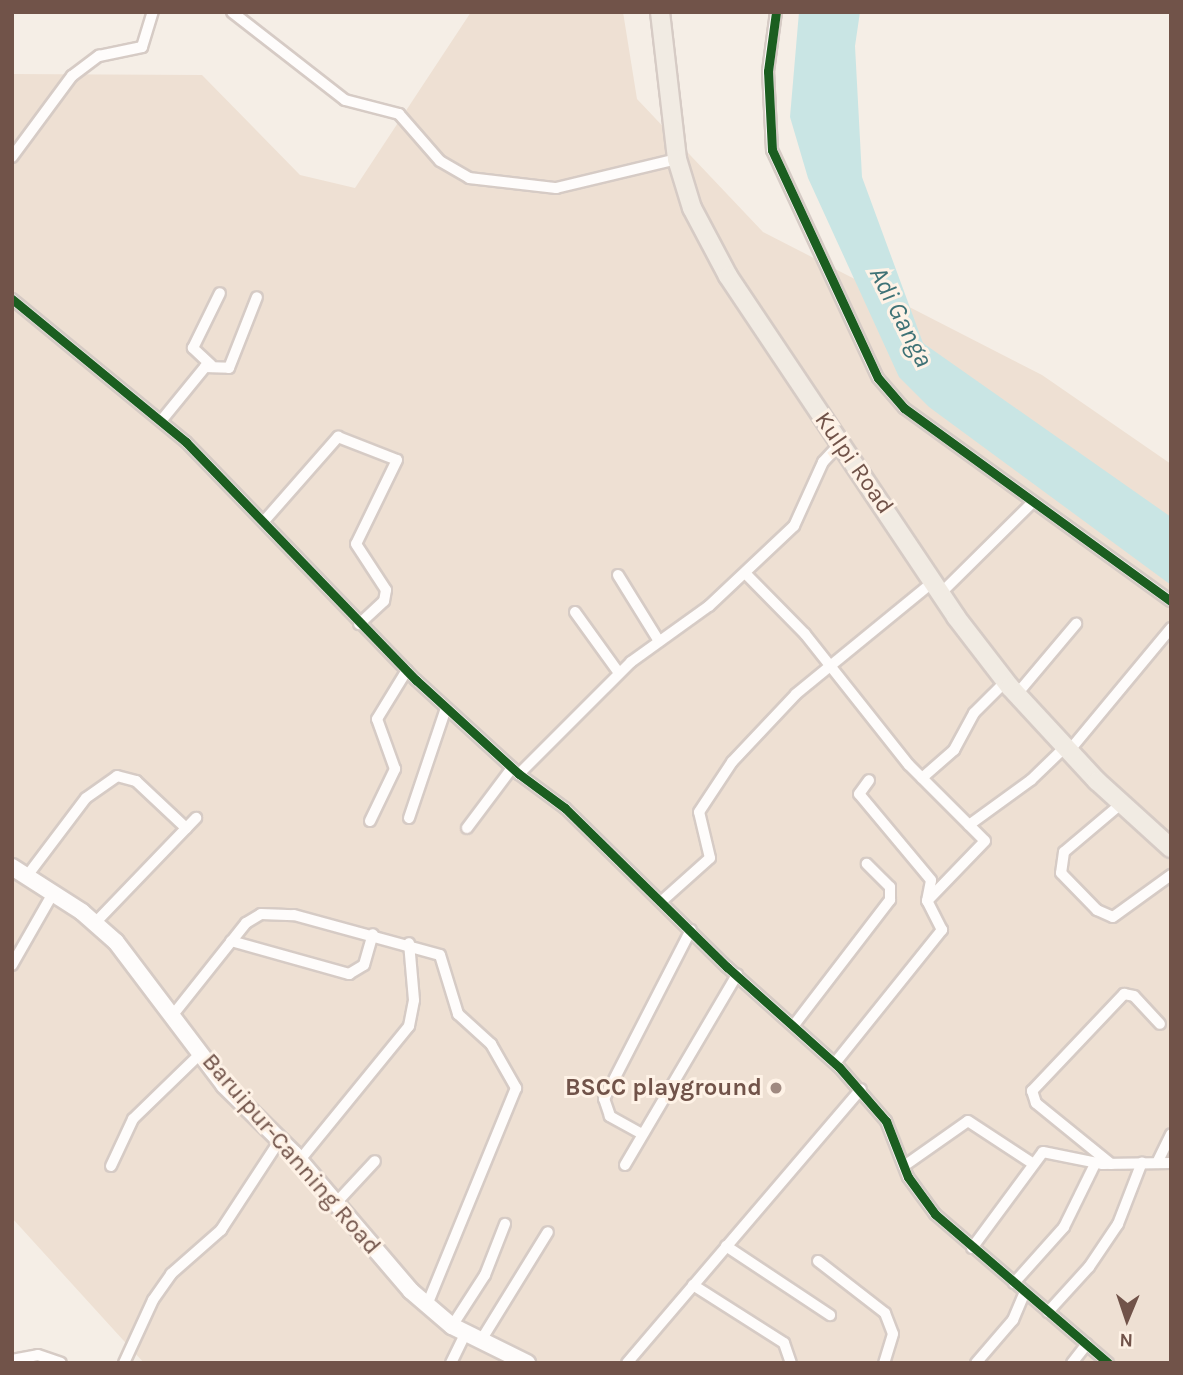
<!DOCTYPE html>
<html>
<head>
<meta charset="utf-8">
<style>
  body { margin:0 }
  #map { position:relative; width:1183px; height:1375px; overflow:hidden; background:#f5eee6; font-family:Karla,sans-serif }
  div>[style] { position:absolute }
  .residential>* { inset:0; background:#eee0d3 }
  .water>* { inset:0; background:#c9e5e4 }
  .roads { filter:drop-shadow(2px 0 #d6cbc5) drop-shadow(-2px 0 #d6cbc5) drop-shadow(0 2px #d6cbc5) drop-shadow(0 -2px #d6cbc5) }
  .street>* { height:10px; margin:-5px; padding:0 5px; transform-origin:5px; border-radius:5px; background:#fefcfb }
  .secondary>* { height:16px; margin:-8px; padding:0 8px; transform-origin:8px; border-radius:8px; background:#fefcfb }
  .primary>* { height:18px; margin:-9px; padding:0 9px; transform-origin:9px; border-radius:9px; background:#f1ebe3 }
  .cycleway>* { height:9px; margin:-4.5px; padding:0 4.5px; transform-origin:4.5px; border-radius:4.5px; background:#1b5e20 }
  .dots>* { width:19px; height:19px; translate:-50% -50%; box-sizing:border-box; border:4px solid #fef2e6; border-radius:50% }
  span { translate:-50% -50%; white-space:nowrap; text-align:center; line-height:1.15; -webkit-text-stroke:6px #fef2e6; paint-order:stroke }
  .street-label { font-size:24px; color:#715349 }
  .poi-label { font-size:24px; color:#715349; font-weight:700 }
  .right { translate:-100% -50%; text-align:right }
  .water-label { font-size:26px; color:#3e7276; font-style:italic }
  .frame { position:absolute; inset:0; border:14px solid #715349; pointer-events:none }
  .north { position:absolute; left:1092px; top:1284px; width:70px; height:70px; -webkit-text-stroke:5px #fef2e6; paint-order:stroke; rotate:182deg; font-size:19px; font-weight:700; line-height:28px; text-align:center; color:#715349 }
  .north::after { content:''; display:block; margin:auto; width:24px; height:32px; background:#715349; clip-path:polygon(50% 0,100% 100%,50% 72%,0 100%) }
</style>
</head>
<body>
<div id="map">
  <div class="residential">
    <div style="clip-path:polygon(471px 12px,623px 12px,637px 99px,763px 232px,1042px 375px,1171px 464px,1171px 1363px,144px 1363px,12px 1218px,12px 74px,202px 75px,300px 175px,355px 188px)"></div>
  </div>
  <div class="water">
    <div style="clip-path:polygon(799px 12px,860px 12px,855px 46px,862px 177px,923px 343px,1171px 517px,1171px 585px,929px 407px,899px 377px,808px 178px,790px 117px)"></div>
  </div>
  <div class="roads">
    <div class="street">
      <div style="left:232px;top:12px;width:143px;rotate:37.9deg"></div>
      <div style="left:345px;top:100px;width:56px;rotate:14.5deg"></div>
      <div style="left:399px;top:114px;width:62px;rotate:48.9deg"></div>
      <div style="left:440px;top:161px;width:34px;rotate:30deg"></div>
      <div style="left:469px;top:178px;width:88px;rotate:6.6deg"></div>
      <div style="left:556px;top:188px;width:124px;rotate:-13.5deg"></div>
      <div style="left:776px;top:12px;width:60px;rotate:97.7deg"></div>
      <div style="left:768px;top:71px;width:79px;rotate:87.1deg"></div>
      <div style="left:772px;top:150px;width:251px;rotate:65.1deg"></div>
      <div style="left:878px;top:378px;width:40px;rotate:49deg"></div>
      <div style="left:904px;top:408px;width:329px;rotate:35.9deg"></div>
      <div style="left:12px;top:157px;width:101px;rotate:-53.5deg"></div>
      <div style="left:72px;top:76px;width:34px;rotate:-37deg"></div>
      <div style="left:99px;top:56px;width:44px;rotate:-11.8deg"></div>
      <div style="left:142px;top:47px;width:37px;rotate:-73deg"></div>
      <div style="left:12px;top:299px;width:225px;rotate:39.4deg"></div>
      <div style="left:186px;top:442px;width:331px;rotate:46deg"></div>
      <div style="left:416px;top:680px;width:139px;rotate:42.4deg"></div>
      <div style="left:519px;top:774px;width:57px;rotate:36.5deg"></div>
      <div style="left:565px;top:808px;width:227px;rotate:44.5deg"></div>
      <div style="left:727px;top:967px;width:150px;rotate:41.8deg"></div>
      <div style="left:839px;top:1067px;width:72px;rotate:49deg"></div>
      <div style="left:886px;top:1121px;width:60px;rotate:68.6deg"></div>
      <div style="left:908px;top:1177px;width:46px;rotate:53.9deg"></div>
      <div style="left:935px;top:1214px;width:228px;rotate:40.7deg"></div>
      <div style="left:211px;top:365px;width:25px;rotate:-137deg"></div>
      <div style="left:193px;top:348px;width:61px;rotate:-63.9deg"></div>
      <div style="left:161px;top:421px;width:70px;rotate:-50.8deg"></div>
      <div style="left:205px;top:367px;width:24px;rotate:2deg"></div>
      <div style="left:229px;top:368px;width:76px;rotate:-68.5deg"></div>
      <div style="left:265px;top:520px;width:111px;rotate:-48.7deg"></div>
      <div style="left:338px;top:437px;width:63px;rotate:21.3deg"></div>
      <div style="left:397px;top:460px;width:93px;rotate:116deg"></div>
      <div style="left:356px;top:544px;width:55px;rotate:56.9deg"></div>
      <div style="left:386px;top:590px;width:11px;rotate:100deg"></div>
      <div style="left:384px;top:601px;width:34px;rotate:137deg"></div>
      <div style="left:745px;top:573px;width:86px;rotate:45.5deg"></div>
      <div style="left:805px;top:634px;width:167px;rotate:51.6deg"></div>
      <div style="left:909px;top:765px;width:107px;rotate:45deg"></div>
      <div style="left:985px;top:841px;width:83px;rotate:134deg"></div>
      <div style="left:618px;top:575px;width:78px;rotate:58.2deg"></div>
      <div style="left:941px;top:593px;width:129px;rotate:-44.7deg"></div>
      <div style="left:575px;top:612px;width:75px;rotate:54.2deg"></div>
      <div style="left:1017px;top:694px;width:92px;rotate:-49.9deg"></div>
      <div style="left:1069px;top:751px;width:160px;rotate:-50.3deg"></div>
      <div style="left:519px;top:774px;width:158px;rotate:-45deg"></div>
      <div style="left:631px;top:662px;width:96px;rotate:-35.7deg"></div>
      <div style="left:709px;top:606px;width:117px;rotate:-43.3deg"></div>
      <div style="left:794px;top:526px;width:70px;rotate:-65.6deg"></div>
      <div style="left:823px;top:462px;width:25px;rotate:-47deg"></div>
      <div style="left:922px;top:778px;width:43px;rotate:-41.2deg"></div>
      <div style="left:954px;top:750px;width:42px;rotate:-61.6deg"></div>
      <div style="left:974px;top:713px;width:45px;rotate:-45deg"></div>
      <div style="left:1122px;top:803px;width:76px;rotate:139.8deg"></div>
      <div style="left:1064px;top:852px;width:21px;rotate:98deg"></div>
      <div style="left:1061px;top:873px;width:52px;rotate:45.8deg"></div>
      <div style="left:1097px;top:910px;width:17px;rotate:24deg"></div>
      <div style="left:1113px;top:917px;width:72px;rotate:-35.9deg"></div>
      <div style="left:409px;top:818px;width:116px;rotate:-71.4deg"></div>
      <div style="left:370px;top:821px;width:58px;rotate:-64.3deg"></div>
      <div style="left:395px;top:769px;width:53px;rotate:-109.8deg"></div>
      <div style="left:377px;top:719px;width:57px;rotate:-58.5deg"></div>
      <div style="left:969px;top:825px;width:77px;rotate:-36deg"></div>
      <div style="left:1031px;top:780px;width:47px;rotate:-44.1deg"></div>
      <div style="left:467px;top:828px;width:75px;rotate:-53.1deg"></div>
      <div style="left:27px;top:876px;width:98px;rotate:-52.9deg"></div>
      <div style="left:86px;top:798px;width:38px;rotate:-35deg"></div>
      <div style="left:117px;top:776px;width:20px;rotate:15deg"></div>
      <div style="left:136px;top:781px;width:69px;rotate:43.2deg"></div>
      <div style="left:663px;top:900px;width:63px;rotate:-41.8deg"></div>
      <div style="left:710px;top:858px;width:47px;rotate:-103.4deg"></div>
      <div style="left:699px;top:812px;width:60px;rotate:-56.6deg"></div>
      <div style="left:732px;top:762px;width:93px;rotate:-46.7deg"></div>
      <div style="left:796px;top:694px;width:178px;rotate:-39.3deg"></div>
      <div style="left:95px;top:923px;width:146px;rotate:-46.1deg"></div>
      <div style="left:231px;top:941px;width:123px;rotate:15.6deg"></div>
      <div style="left:349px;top:974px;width:17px;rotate:-31deg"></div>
      <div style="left:364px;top:965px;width:32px;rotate:-74deg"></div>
      <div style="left:12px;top:965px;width:83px;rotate:-60.3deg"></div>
      <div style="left:172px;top:1016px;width:119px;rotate:-51.5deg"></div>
      <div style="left:246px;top:923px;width:17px;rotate:-31deg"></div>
      <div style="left:261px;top:914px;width:33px;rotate:2deg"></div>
      <div style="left:294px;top:915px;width:151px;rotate:15.3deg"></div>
      <div style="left:440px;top:955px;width:62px;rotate:73deg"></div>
      <div style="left:458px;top:1014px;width:45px;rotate:42.3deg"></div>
      <div style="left:491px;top:1044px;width:51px;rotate:60.4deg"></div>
      <div style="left:516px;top:1088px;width:235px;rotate:112.3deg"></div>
      <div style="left:794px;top:1025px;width:158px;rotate:-52.5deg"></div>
      <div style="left:890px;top:900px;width:13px;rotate:-90deg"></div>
      <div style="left:890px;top:887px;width:33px;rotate:-135deg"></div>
      <div style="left:835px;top:1063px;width:171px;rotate:-51.2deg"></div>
      <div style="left:942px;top:930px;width:33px;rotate:-117deg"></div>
      <div style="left:927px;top:901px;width:21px;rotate:-79deg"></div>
      <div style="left:931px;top:880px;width:112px;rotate:-129.9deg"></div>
      <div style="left:859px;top:794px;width:17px;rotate:-54deg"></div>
      <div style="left:642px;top:1134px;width:37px;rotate:-151deg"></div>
      <div style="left:610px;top:1116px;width:18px;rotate:-109deg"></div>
      <div style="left:604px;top:1099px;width:190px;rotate:-62.8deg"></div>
      <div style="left:299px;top:1161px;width:174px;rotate:-50.8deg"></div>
      <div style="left:409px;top:1026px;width:26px;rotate:-79deg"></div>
      <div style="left:414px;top:1000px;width:57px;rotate:-95deg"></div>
      <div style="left:1157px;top:1163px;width:32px;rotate:-64deg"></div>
      <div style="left:1111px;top:1164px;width:97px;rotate:-140.9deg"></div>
      <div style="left:1036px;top:1103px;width:13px;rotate:-108deg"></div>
      <div style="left:1032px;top:1091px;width:134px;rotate:-46.5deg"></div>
      <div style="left:1124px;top:994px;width:10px;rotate:11deg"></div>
      <div style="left:1134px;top:996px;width:38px;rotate:47deg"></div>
      <div style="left:625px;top:1165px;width:221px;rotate:-59.5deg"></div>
      <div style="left:111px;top:1166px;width:52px;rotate:-64.9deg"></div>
      <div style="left:133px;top:1119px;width:95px;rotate:-44.1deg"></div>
      <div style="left:904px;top:1166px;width:78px;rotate:-35.1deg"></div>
      <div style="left:968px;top:1121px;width:77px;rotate:33.3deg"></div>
      <div style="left:336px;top:1203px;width:57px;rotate:-47.1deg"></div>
      <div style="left:726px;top:1246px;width:125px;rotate:33.6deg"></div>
      <div style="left:972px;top:1248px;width:119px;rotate:-53.5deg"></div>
      <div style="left:1043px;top:1152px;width:60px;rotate:11.5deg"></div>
      <div style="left:1102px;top:1164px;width:69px;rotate:-0.8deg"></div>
      <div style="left:818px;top:1261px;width:85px;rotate:37.8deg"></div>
      <div style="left:885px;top:1313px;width:22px;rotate:69deg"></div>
      <div style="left:893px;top:1334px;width:30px;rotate:107deg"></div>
      <div style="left:1014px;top:1283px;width:75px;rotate:-48.2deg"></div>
      <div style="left:1064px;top:1227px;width:72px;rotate:-63.8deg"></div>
      <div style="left:693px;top:1285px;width:108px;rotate:32.5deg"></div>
      <div style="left:784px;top:1343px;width:21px;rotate:71deg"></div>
      <div style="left:1048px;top:1312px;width:61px;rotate:-47.7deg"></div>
      <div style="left:1089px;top:1267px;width:52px;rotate:-56deg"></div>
      <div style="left:1118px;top:1224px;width:66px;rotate:-68.8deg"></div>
      <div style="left:452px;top:1326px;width:61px;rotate:-57.1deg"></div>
      <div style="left:485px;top:1275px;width:55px;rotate:-68.6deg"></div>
      <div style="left:480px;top:1342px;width:129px;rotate:-58.3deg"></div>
      <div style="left:12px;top:1360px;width:26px;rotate:-11deg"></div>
      <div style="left:38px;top:1355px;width:24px;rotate:19deg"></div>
      <div style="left:124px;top:1363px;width:69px;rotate:-65.3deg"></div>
      <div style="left:153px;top:1300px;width:32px;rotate:-55deg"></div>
      <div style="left:171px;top:1274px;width:67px;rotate:-41.3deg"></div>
      <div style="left:221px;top:1230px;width:108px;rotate:-56.8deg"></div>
      <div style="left:451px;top:1363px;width:32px;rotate:-64deg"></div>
      <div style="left:627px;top:1363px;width:360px;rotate:-49.5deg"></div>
      <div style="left:976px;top:1363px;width:57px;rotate:-49.3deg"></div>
      <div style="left:1013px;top:1320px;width:30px;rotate:-67deg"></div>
      <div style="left:1072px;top:1363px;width:24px;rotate:-52deg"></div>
    </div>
    <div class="secondary">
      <div style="left:12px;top:867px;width:83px;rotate:32.7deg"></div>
      <div style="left:82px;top:912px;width:45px;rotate:41.4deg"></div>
      <div style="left:116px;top:942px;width:179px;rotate:52.9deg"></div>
      <div style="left:224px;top:1085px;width:98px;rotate:44.6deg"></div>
      <div style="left:294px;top:1154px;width:180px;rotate:49.5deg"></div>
      <div style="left:411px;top:1291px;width:54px;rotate:40.5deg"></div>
      <div style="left:452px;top:1326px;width:84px;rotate:26.3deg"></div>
    </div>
    <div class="primary">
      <div style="left:660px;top:12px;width:148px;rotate:83.4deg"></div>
      <div style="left:677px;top:159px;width:51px;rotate:73deg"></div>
      <div style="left:692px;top:208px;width:77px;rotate:62.1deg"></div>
      <div style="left:728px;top:276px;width:410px;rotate:56.2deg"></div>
      <div style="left:956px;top:617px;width:88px;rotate:52.4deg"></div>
      <div style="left:1010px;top:687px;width:128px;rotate:47.2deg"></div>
      <div style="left:1097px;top:781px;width:100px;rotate:42.2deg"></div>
    </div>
  </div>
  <div class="cycleway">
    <div style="left:776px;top:12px;width:60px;rotate:97.7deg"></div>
    <div style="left:768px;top:71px;width:79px;rotate:87.1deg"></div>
    <div style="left:772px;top:150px;width:251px;rotate:65.1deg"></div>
    <div style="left:878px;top:378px;width:40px;rotate:49deg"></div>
    <div style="left:904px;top:408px;width:329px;rotate:35.9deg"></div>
    <div style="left:12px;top:299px;width:225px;rotate:39.4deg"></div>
    <div style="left:186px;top:442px;width:331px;rotate:46deg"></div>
    <div style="left:416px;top:680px;width:139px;rotate:42.4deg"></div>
    <div style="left:519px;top:774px;width:57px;rotate:36.5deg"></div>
    <div style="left:565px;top:808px;width:227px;rotate:44.5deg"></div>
    <div style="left:727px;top:967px;width:150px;rotate:41.8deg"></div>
    <div style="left:839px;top:1067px;width:72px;rotate:49deg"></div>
    <div style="left:886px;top:1121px;width:60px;rotate:68.6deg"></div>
    <div style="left:908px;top:1177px;width:46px;rotate:53.9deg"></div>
    <div style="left:935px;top:1214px;width:228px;rotate:40.7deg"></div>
  </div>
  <div class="dots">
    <div style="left:776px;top:1088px;background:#9f8980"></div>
  </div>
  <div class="street-label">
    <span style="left:854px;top:463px;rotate:55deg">Kulpi Road</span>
    <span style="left:291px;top:1154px;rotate:49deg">Baruipur-Canning Road</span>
  </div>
  <div class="poi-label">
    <span class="right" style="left:762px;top:1088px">BSCC playground</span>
  </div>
  <div class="water-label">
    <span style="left:901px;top:317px;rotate:63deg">Adi Ganga</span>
  </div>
  <div class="frame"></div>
  <div class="north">N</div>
</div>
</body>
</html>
